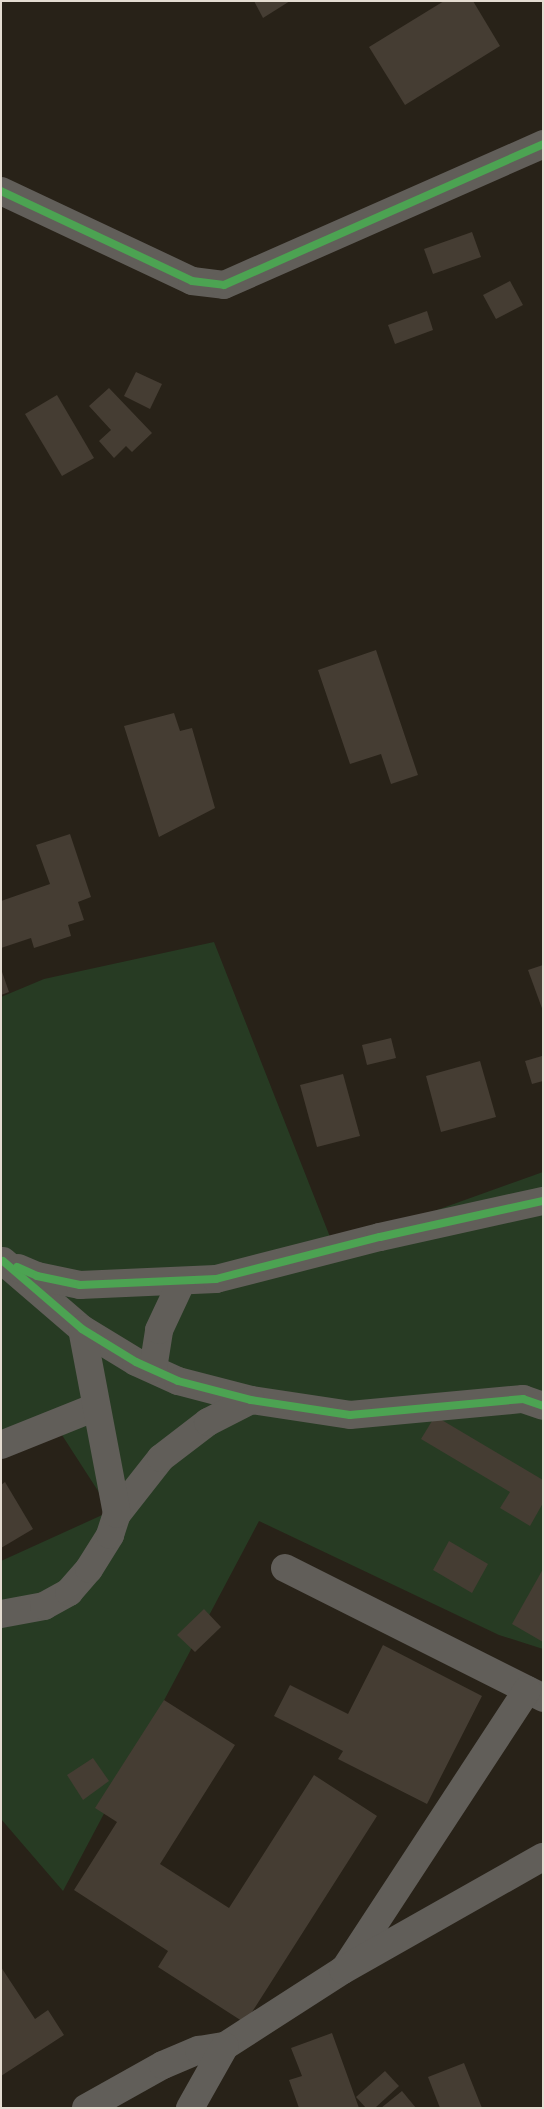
<!DOCTYPE html>
<html>
<head>
<meta charset="utf-8">
<style>
  body { margin:0 }
  #map { position:relative; width:544px; height:2109px; overflow:hidden; background:#282218; font-family:Montserrat,sans-serif }
  div>[style] { position:absolute }
  .green>* { inset:0; background:#273b23 }
  .building>* { inset:0; background:#453d33 }
  .street>* { height:28px; margin:-14px; padding:0 14px; transform-origin:14px; border-radius:14px; background:#615e59 }
  .cycleway>* { height:8px; margin:-4px; padding:0 4px; transform-origin:4px; border-radius:4px; background:#4ca352 }
  span { translate:-50% -50%; white-space:nowrap; text-align:center; line-height:1.15; -webkit-text-stroke:4px #2f2311; paint-order:stroke }
  .frame { position:absolute; inset:0; border:2px solid #e4dcd1; pointer-events:none }
</style>
</head>
<body>
<div id="map">
  <div class="green">
    <div style="clip-path:polygon(214px 942px,334px 1247px,543px 1172px,543px 1649px,499px 1635px,259px 1521px,63px 1891px,1px 1819px,1px 1561px,111px 1511px,60px 1432px,1px 1454px,1px 997px,44px 979px)"></div>
  </div>
  <div class="building">
    <div style="clip-path:polygon(254px 1px,290px 1px,263px 18px)"></div>
    <div style="clip-path:polygon(444px 1px,473px 1px,500px 46px,405px 105px,369px 47px)"></div>
    <div style="clip-path:polygon(472px 232px,481px 257px,433px 274px,424px 249px)"></div>
    <div style="clip-path:polygon(510px 281px,523px 305px,496px 319px,483px 295px)"></div>
    <div style="clip-path:polygon(427px 311px,433px 330px,395px 344px,388px 325px)"></div>
    <div style="clip-path:polygon(136px 372px,162px 384px,150px 409px,124px 396px)"></div>
    <div style="clip-path:polygon(109px 388px,152px 433px,132px 452px,126px 446px,114px 458px,99px 441px,111px 430px,89px 406px)"></div>
    <div style="clip-path:polygon(57px 395px,94px 458px,62px 476px,25px 414px)"></div>
    <div style="clip-path:polygon(376px 650px,418px 775px,391px 784px,381px 754px,350px 764px,318px 670px)"></div>
    <div style="clip-path:polygon(174px 713px,180px 731px,192px 728px,215px 808px,159px 837px,124px 726px)"></div>
    <div style="clip-path:polygon(70px 834px,91px 897px,78px 902px,84px 920px,68px 925px,71px 936px,34px 948px,31px 938px,1px 948px,1px 901px,50px 884px,36px 845px)"></div>
    <div style="clip-path:polygon(543px 965px,543px 1011px,528px 970px)"></div>
    <div style="clip-path:polygon(1px 969px,9px 992px,1px 995px)"></div>
    <div style="clip-path:polygon(391px 1038px,396px 1058px,367px 1065px,362px 1045px)"></div>
    <div style="clip-path:polygon(542px 1056px,543px 1081px,532px 1084px,525px 1061px)"></div>
    <div style="clip-path:polygon(480px 1061px,496px 1117px,441px 1132px,426px 1076px)"></div>
    <div style="clip-path:polygon(343px 1074px,360px 1136px,317px 1147px,300px 1085px)"></div>
    <div style="clip-path:polygon(435px 1416px,543px 1480px,543px 1503px,530px 1526px,500px 1508px,510px 1492px,421px 1439px)"></div>
    <div style="clip-path:polygon(5px 1482px,33px 1529px,1px 1548px,1px 1485px)"></div>
    <div style="clip-path:polygon(449px 1541px,488px 1564px,472px 1593px,433px 1570px)"></div>
    <div style="clip-path:polygon(543px 1569px,543px 1642px,512px 1624px)"></div>
    <div style="clip-path:polygon(204px 1609px,221px 1627px,195px 1652px,177px 1635px)"></div>
    <div style="clip-path:polygon(383px 1645px,482px 1696px,427px 1804px,338px 1759px,343px 1751px,274px 1716px,290px 1685px,348px 1714px)"></div>
    <div style="clip-path:polygon(164px 1700px,235px 1745px,160px 1864px,229px 1908px,314px 1775px,377px 1816px,245px 2023px,158px 1967px,168px 1951px,74px 1890px,117px 1822px,95px 1808px)"></div>
    <div style="clip-path:polygon(93px 1758px,109px 1781px,83px 1800px,67px 1775px)"></div>
    <div style="clip-path:polygon(1px 1967px,35px 2019px,48px 2010px,64px 2035px,1px 2076px)"></div>
    <div style="clip-path:polygon(332px 2033px,359px 2108px,299px 2108px,289px 2080px,302px 2076px,291px 2048px)"></div>
    <div style="clip-path:polygon(464px 2063px,482px 2108px,440px 2108px,428px 2077px)"></div>
    <div style="clip-path:polygon(385px 2071px,399px 2086px,375px 2108px,366px 2108px,356px 2097px)"></div>
    <div style="clip-path:polygon(402px 2091px,416px 2108px,381px 2108px)"></div>
  </div>
  <div class="street">
    <div style="left:1px;top:191px;width:211px;rotate:25.2deg"></div>
    <div style="left:192px;top:281px;width:32px;rotate:7deg"></div>
    <div style="left:224px;top:285px;width:349px;rotate:-23.8deg"></div>
    <div style="left:3px;top:1261px;width:104px;rotate:40.7deg"></div>
    <div style="left:82px;top:1329px;width:63px;rotate:31.4deg"></div>
    <div style="left:136px;top:1362px;width:46px;rotate:24.3deg"></div>
    <div style="left:178px;top:1381px;width:75px;rotate:14.6deg"></div>
    <div style="left:251px;top:1400px;width:100px;rotate:8.6deg"></div>
    <div style="left:350px;top:1415px;width:174px;rotate:-5.3deg"></div>
    <div style="left:523px;top:1399px;width:21px;rotate:19deg"></div>
    <div style="left:18px;top:1268px;width:21px;rotate:23deg"></div>
    <div style="left:37px;top:1276px;width:44px;rotate:11.8deg"></div>
    <div style="left:80px;top:1285px;width:136px;rotate:-2.5deg"></div>
    <div style="left:216px;top:1279px;width:169px;rotate:-14.4deg"></div>
    <div style="left:380px;top:1237px;width:167px;rotate:-12.5deg"></div>
    <div style="left:153px;top:1369px;width:39px;rotate:-81deg"></div>
    <div style="left:159px;top:1330px;width:54px;rotate:-64.9deg"></div>
    <div style="left:1px;top:1445px;width:102px;rotate:-21.8deg"></div>
    <div style="left:117px;top:1514px;width:71px;rotate:-51.8deg"></div>
    <div style="left:161px;top:1458px;width:59px;rotate:-37.5deg"></div>
    <div style="left:208px;top:1422px;width:48px;rotate:-27.1deg"></div>
    <div style="left:285px;top:1568px;width:289px;rotate:26.7deg"></div>
    <div style="left:1px;top:1614px;width:44px;rotate:-10.5deg"></div>
    <div style="left:44px;top:1606px;width:29px;rotate:-29deg"></div>
    <div style="left:69px;top:1592px;width:30px;rotate:-49deg"></div>
    <div style="left:89px;top:1569px;width:40px;rotate:-58deg"></div>
    <div style="left:110px;top:1535px;width:22px;rotate:-72deg"></div>
    <div style="left:117px;top:1514px;width:188px;rotate:-100.7deg"></div>
    <div style="left:346px;top:1967px;width:331px;rotate:-56.8deg"></div>
    <div style="left:86px;top:2108px;width:88px;rotate:-29.2deg"></div>
    <div style="left:163px;top:2065px;width:39px;rotate:-23deg"></div>
    <div style="left:199px;top:2050px;width:26px;rotate:-9deg"></div>
    <div style="left:225px;top:2046px;width:140px;rotate:-32.8deg"></div>
    <div style="left:343px;top:1970px;width:230px;rotate:-29.5deg"></div>
    <div style="left:190px;top:2108px;width:71px;rotate:-60.6deg"></div>
  </div>
  <div class="cycleway">
    <div style="left:1px;top:191px;width:211px;rotate:25.2deg"></div>
    <div style="left:192px;top:281px;width:32px;rotate:7deg"></div>
    <div style="left:224px;top:285px;width:349px;rotate:-23.8deg"></div>
    <div style="left:3px;top:1261px;width:104px;rotate:40.7deg"></div>
    <div style="left:82px;top:1329px;width:63px;rotate:31.4deg"></div>
    <div style="left:136px;top:1362px;width:46px;rotate:24.3deg"></div>
    <div style="left:178px;top:1381px;width:75px;rotate:14.6deg"></div>
    <div style="left:251px;top:1400px;width:100px;rotate:8.6deg"></div>
    <div style="left:350px;top:1415px;width:174px;rotate:-5.3deg"></div>
    <div style="left:523px;top:1399px;width:21px;rotate:19deg"></div>
    <div style="left:17px;top:1267px;width:22px;rotate:24deg"></div>
    <div style="left:37px;top:1276px;width:44px;rotate:11.8deg"></div>
    <div style="left:80px;top:1285px;width:136px;rotate:-2.5deg"></div>
    <div style="left:216px;top:1279px;width:169px;rotate:-14.4deg"></div>
    <div style="left:380px;top:1237px;width:167px;rotate:-12.5deg"></div>
  </div>
  <div class="frame"></div>
</div>
</body>
</html>
